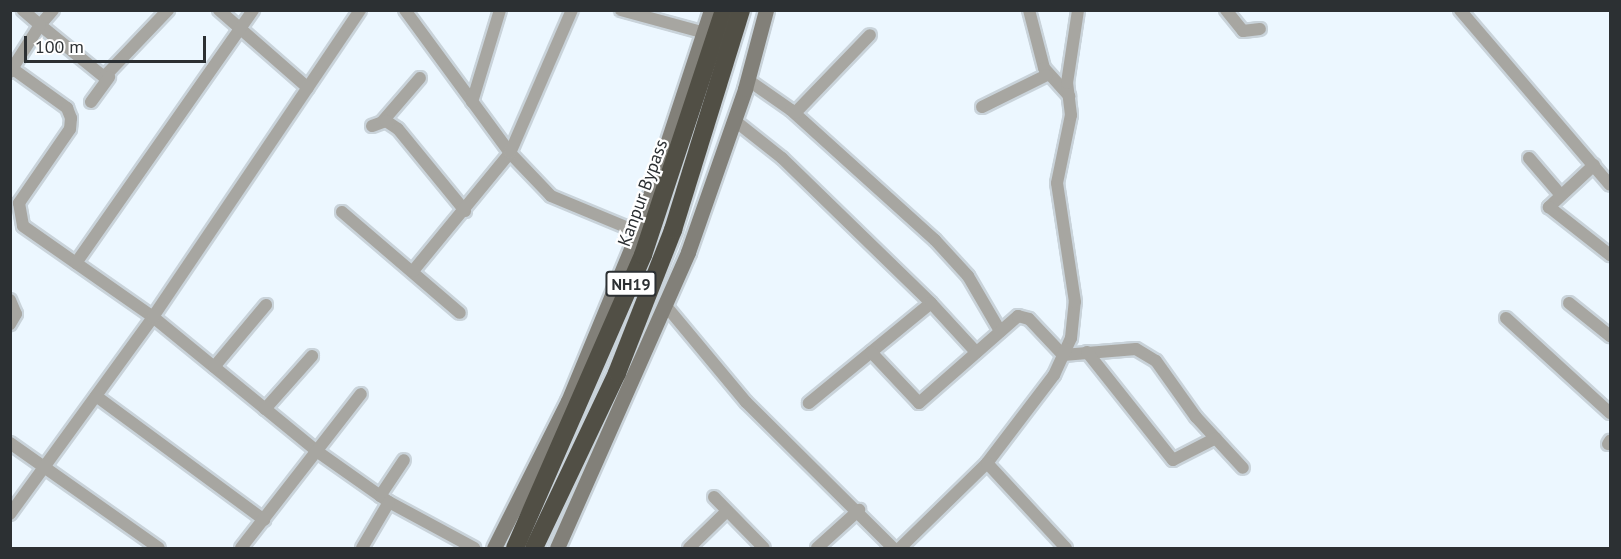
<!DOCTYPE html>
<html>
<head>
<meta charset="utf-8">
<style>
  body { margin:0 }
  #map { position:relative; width:1621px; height:559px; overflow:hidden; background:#ecf7ff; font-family:"PT Sans",sans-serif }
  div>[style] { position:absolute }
  .roads { filter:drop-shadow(2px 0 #c9d3da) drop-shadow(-2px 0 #c9d3da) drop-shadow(0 2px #c9d3da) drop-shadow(0 -2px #c9d3da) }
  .street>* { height:12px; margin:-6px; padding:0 6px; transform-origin:6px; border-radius:6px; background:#a7a6a1 }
  .secondary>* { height:15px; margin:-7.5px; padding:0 7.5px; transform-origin:7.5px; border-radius:7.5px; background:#828079 }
  .highway>* { height:18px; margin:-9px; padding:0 9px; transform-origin:9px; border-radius:9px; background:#514f45 }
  span { translate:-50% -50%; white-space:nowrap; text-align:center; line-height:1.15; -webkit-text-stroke:4.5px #fff; paint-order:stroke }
  .shield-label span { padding:2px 4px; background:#fff; border:2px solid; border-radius:4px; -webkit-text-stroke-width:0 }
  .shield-label { font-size:16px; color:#2c3033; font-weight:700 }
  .street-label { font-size:18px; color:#2c3033 }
  .frame { position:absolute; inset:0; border:12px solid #2c3033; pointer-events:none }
  .scale { position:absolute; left:24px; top:36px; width:182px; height:27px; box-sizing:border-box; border:3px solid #2c3033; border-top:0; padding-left:8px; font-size:18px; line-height:21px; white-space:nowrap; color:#2c3033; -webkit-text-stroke:4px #fff; paint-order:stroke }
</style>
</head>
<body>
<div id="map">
  <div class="roads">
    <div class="street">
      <div style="left:53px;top:10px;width:20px;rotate:131deg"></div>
      <div style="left:40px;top:25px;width:82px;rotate:39.1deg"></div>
      <div style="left:104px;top:77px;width:93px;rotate:-46.3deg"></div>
      <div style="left:219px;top:10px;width:118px;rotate:41.2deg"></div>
      <div style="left:405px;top:10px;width:177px;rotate:53.7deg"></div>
      <div style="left:510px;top:153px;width:59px;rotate:46.4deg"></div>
      <div style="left:551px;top:196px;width:94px;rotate:22.5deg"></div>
      <div style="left:621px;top:10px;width:87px;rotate:15.3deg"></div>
      <div style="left:1029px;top:10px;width:60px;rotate:75.5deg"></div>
      <div style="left:1044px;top:68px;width:38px;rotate:48deg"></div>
      <div style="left:1226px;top:10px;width:27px;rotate:51deg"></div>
      <div style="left:1243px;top:31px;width:17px;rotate:-7deg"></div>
      <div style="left:1460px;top:10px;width:230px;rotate:49.4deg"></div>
      <div style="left:13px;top:69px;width:67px;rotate:35.8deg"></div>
      <div style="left:67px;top:108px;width:11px;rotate:68deg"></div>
      <div style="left:71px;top:118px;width:11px;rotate:95deg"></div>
      <div style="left:70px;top:129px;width:90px;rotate:124.6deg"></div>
      <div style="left:19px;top:203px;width:23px;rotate:80deg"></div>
      <div style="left:23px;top:226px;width:159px;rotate:35deg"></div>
      <div style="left:153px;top:317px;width:213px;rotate:39.3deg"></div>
      <div style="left:318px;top:452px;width:87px;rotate:35.2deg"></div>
      <div style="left:389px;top:502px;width:97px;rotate:28.4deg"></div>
      <div style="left:10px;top:72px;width:56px;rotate:-57.4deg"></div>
      <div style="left:40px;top:25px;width:23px;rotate:-139deg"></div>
      <div style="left:748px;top:80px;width:52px;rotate:34.9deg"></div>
      <div style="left:791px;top:110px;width:194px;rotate:42.1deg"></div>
      <div style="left:935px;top:240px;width:49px;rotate:47.5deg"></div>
      <div style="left:968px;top:276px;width:64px;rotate:59.8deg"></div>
      <div style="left:91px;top:102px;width:31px;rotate:-54deg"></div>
      <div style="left:472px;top:102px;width:96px;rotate:-73.1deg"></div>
      <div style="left:982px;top:107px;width:72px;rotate:-26.2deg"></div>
      <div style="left:795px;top:113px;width:108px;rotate:-46.1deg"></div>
      <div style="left:734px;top:120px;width:61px;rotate:38.4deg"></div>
      <div style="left:782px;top:158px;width:208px;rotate:44.2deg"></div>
      <div style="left:931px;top:303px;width:158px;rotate:140.7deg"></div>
      <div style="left:382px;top:122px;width:58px;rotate:-49.2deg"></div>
      <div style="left:372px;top:126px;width:15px;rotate:-20deg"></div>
      <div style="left:386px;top:121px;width:14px;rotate:34deg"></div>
      <div style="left:398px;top:129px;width:106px;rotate:50.7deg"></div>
      <div style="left:1529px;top:158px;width:48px;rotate:49.3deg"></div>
      <div style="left:1594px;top:165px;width:62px;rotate:137deg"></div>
      <div style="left:1549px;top:207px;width:78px;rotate:38.2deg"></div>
      <div style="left:342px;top:212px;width:155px;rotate:40.6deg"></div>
      <div style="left:76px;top:263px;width:309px;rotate:-55deg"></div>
      <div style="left:413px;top:271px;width:153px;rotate:-50.6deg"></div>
      <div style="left:510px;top:153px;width:156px;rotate:-66.6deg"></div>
      <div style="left:10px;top:300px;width:15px;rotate:67deg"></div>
      <div style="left:16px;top:314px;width:12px;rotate:121deg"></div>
      <div style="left:931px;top:303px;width:67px;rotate:47.4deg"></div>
      <div style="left:1569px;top:303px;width:53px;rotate:38.8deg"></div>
      <div style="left:666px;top:306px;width:125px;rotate:50.2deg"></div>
      <div style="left:746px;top:402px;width:207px;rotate:44.8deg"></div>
      <div style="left:1506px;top:318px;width:141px;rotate:42.4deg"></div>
      <div style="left:871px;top:352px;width:70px;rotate:46.7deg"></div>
      <div style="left:919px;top:403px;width:132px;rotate:-41.3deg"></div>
      <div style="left:1018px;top:316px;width:11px;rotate:15deg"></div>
      <div style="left:1029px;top:319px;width:50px;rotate:46.6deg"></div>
      <div style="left:1063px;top:355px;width:73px;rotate:-4.7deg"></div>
      <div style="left:1136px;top:349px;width:23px;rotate:31deg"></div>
      <div style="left:1156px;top:361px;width:69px;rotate:54.5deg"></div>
      <div style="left:1196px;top:417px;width:69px;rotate:47.3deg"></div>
      <div style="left:1087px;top:352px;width:138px;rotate:51.5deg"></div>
      <div style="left:1173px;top:460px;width:48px;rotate:-27.1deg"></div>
      <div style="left:214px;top:367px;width:81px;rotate:-50deg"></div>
      <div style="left:96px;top:396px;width:209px;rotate:36.4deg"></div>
      <div style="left:265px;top:409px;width:71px;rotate:-48.4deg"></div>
      <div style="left:10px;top:443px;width:182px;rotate:35.2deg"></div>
      <div style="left:1608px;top:444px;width:4px;rotate:-56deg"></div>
      <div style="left:987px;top:463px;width:111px;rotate:-52.7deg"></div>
      <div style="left:1054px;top:375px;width:41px;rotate:-65.3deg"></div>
      <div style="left:1071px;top:338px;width:36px;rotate:-84deg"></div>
      <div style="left:1075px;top:302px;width:120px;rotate:-98.6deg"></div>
      <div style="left:1057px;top:183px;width:69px;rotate:-78.4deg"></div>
      <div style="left:1071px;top:115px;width:32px;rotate:-97deg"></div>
      <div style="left:1067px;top:83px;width:74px;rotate:-81.4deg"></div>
      <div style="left:380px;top:496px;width:43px;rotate:-56.3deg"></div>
      <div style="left:714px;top:497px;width:71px;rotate:45.6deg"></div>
      <div style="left:10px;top:514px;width:243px;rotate:-54deg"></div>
      <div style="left:153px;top:317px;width:370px;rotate:-56deg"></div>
      <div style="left:241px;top:548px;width:195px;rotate:-52.1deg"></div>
      <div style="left:362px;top:548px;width:53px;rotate:-59.6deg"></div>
      <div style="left:689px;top:548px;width:53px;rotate:-44.2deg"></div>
      <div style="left:817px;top:548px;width:57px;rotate:-42.1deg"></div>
      <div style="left:900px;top:548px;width:122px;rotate:-44.3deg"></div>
      <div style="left:987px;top:463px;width:116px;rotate:47.1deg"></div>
    </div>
    <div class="secondary">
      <div style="left:494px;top:548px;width:165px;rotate:-63.3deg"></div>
      <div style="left:568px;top:401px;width:183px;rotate:-67.5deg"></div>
      <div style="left:638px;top:232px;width:234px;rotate:-71.8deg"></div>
      <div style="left:557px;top:548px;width:324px;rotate:-66.1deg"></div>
      <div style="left:688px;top:252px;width:173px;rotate:-70.7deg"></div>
      <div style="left:745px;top:89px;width:82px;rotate:-75.1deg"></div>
    </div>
    <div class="highway">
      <div style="left:515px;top:548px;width:320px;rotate:-66.4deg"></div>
      <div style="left:643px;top:255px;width:258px;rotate:-71.7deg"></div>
      <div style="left:534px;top:548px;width:194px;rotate:-64.6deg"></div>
      <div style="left:617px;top:373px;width:154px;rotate:-68.6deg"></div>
      <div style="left:673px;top:230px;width:230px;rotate:-72.8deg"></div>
    </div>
  </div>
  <div class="shield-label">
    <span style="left:631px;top:284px">NH19</span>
  </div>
  <div class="street-label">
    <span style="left:643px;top:193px;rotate:-70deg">Kanpur Bypass</span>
  </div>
  <div class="frame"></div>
  <div class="scale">100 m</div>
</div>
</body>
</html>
